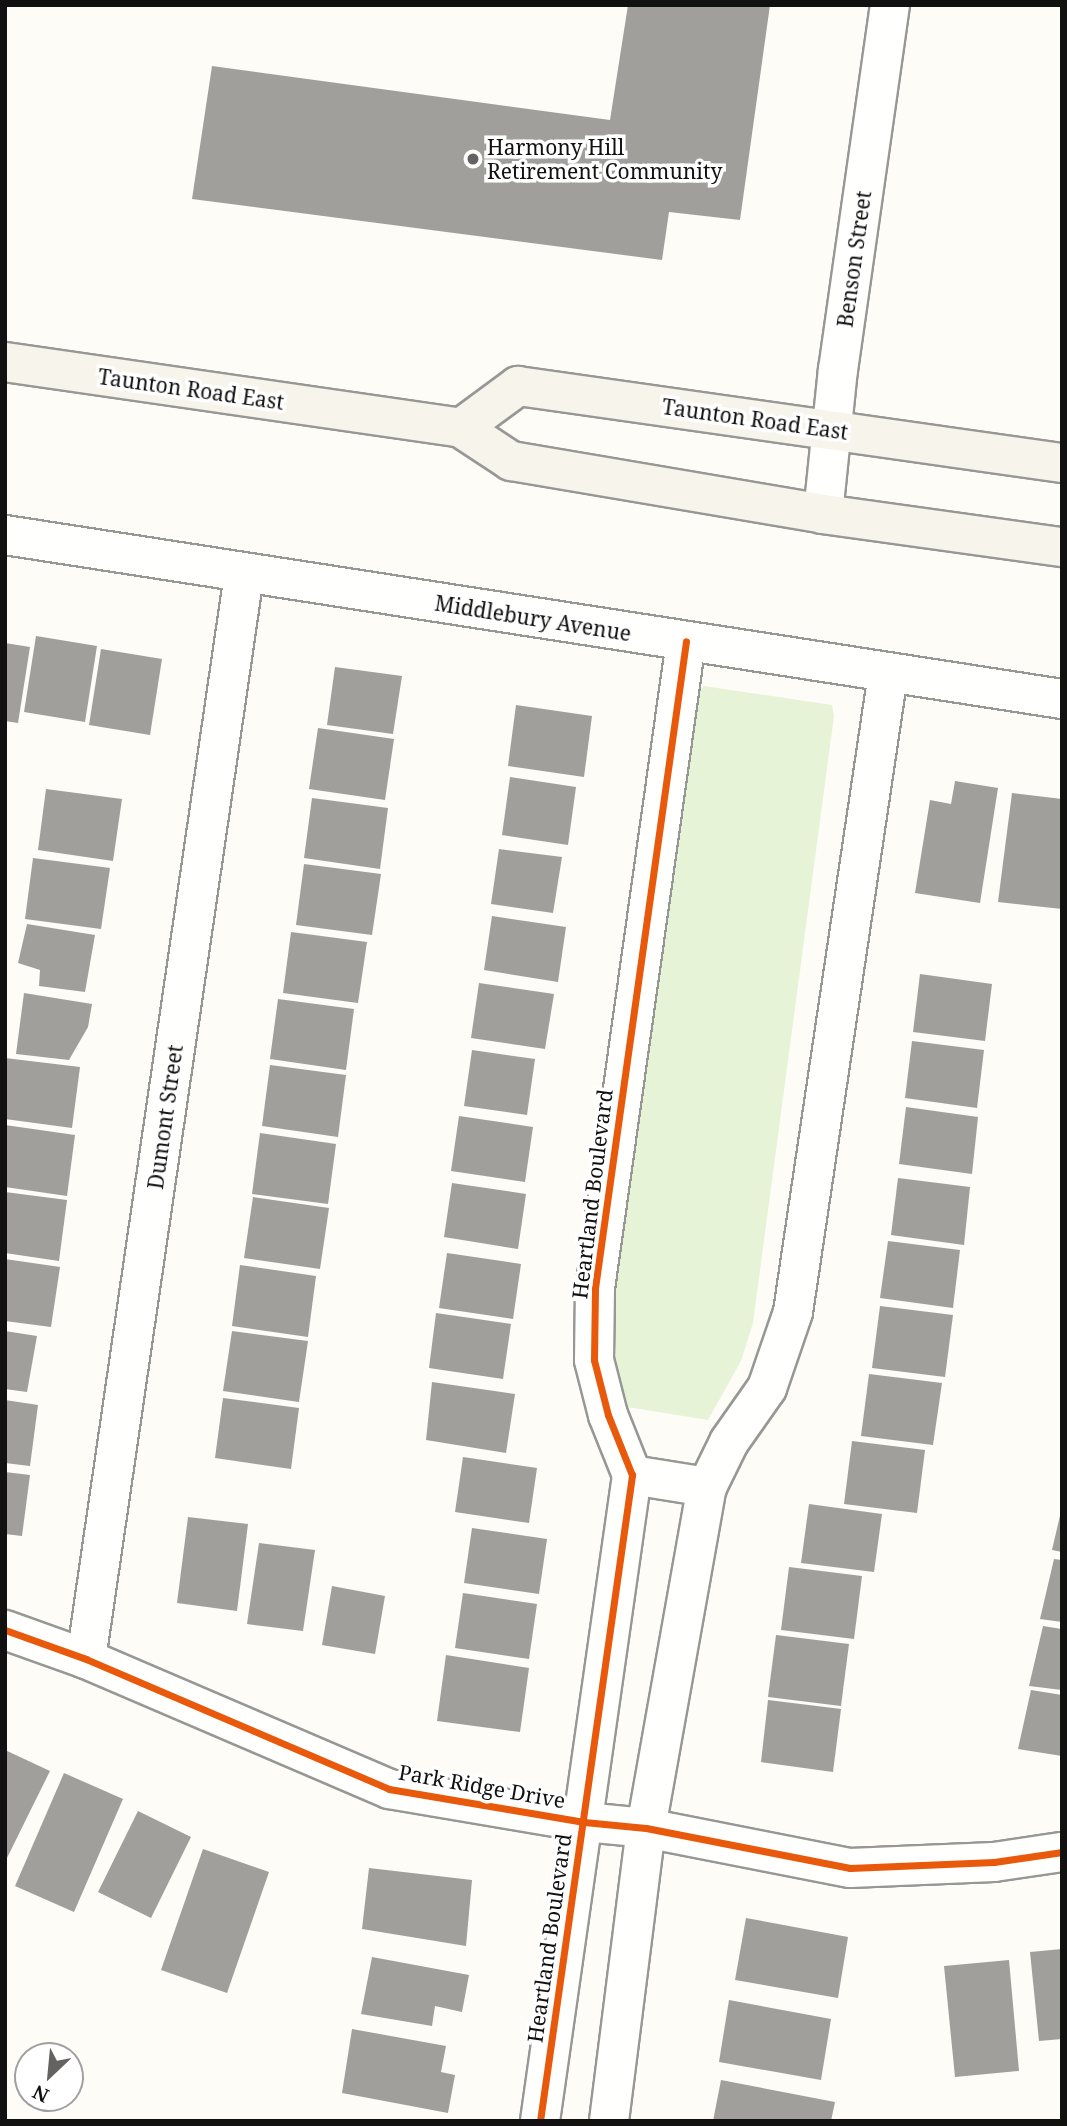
<!DOCTYPE html>
<html>
<head>
<meta charset="utf-8">
<style>
  body { margin:0 }
  #map { position:relative; width:1067px; height:2126px; overflow:hidden; background:#fdfcf7; font-family:"Noto Serif",serif }
  div>[style] { position:absolute }
  .green>* { inset:0; background:#e7f3d7 }
  .building>* { inset:0; background:#a19f9c }
  .roads { filter:drop-shadow(2px 0 #979795) drop-shadow(-2px 0 #979795) drop-shadow(0 2px #979795) drop-shadow(0 -2px #979795) }
  .minor>* { height:38px; margin:-19px; padding:0 19px; transform-origin:19px; border-radius:19px; background:#fffffe }
  .secondary>* { height:38px; margin:-19px; padding:0 19px; transform-origin:19px; border-radius:19px; background:#f6f4eb }
  .cycleway>* { height:7px; margin:-3.5px; padding:0 3.5px; transform-origin:3.5px; border-radius:3.5px; background:#e8590c }
  .dots>* { width:19px; height:19px; translate:-50% -50%; box-sizing:border-box; border:4px solid #fff; border-radius:50% }
  span { translate:-50% -50%; white-space:nowrap; text-align:center; line-height:1.15; -webkit-text-stroke:7px #fff; paint-order:stroke }
  .poi-label { font-size:21px; color:#111 }
  .left { translate:0 -50%; text-align:left }
  .street-label { font-size:21px; color:#111 }
  .frame { position:absolute; inset:0; border:7px solid #111; pointer-events:none }
  .north { position:absolute; left:14px; top:2042px; width:70px; height:70px; box-sizing:border-box; background:#fff; border:2px solid #a0a0a0; border-radius:50%; rotate:206deg; font-size:19px; font-weight:700; line-height:28px; text-align:center; color:#111 }
  .north::after { content:''; display:block; margin:auto; width:24px; height:32px; background:#646362; clip-path:polygon(50% 0,100% 100%,50% 72%,0 100%) }
</style>
</head>
<body>
<div id="map">
  <div class="green">
    <div style="clip-path:polygon(704px 686px,832px 705px,834px 716px,753px 1323px,741px 1361px,708px 1420px,615px 1405px,603px 1318px,695px 696px)"></div>
  </div>
  <div class="building">
    <div style="clip-path:polygon(628px 5px,770px 5px,740px 220px,669px 212px,662px 260px,192px 199px,212px 66px,610px 120px)"></div>
    <div style="clip-path:polygon(36px 636px,97px 646px,85px 722px,24px 712px)"></div>
    <div style="clip-path:polygon(5px 643px,30px 647px,18px 723px,5px 721px)"></div>
    <div style="clip-path:polygon(101px 649px,162px 659px,150px 735px,89px 725px)"></div>
    <div style="clip-path:polygon(335px 667px,402px 676px,393px 734px,327px 725px)"></div>
    <div style="clip-path:polygon(516px 705px,592px 716px,584px 777px,508px 766px)"></div>
    <div style="clip-path:polygon(318px 728px,394px 739px,385px 800px,309px 789px)"></div>
    <div style="clip-path:polygon(510px 777px,576px 787px,568px 845px,502px 835px)"></div>
    <div style="clip-path:polygon(955px 781px,998px 788px,980px 903px,915px 893px,930px 800px,951px 804px)"></div>
    <div style="clip-path:polygon(46px 789px,122px 799px,113px 861px,38px 850px)"></div>
    <div style="clip-path:polygon(1012px 793px,1062px 799px,1062px 909px,998px 902px)"></div>
    <div style="clip-path:polygon(312px 798px,388px 808px,380px 869px,304px 858px)"></div>
    <div style="clip-path:polygon(499px 849px,562px 857px,553px 913px,491px 904px)"></div>
    <div style="clip-path:polygon(33px 858px,110px 868px,101px 929px,25px 919px)"></div>
    <div style="clip-path:polygon(304px 864px,381px 874px,372px 935px,296px 925px)"></div>
    <div style="clip-path:polygon(492px 916px,566px 927px,558px 982px,484px 970px)"></div>
    <div style="clip-path:polygon(27px 924px,95px 935px,85px 992px,39px 986px,40px 970px,18px 963px)"></div>
    <div style="clip-path:polygon(291px 932px,367px 942px,358px 1003px,283px 993px)"></div>
    <div style="clip-path:polygon(920px 974px,992px 984px,985px 1041px,913px 1032px)"></div>
    <div style="clip-path:polygon(479px 983px,554px 994px,545px 1049px,471px 1038px)"></div>
    <div style="clip-path:polygon(24px 993px,92px 1004px,88px 1027px,69px 1060px,16px 1054px)"></div>
    <div style="clip-path:polygon(278px 999px,354px 1009px,346px 1070px,270px 1059px)"></div>
    <div style="clip-path:polygon(912px 1041px,984px 1050px,977px 1108px,905px 1098px)"></div>
    <div style="clip-path:polygon(472px 1050px,535px 1059px,527px 1115px,464px 1106px)"></div>
    <div style="clip-path:polygon(5px 1058px,80px 1067px,72px 1128px,5px 1119px)"></div>
    <div style="clip-path:polygon(270px 1065px,346px 1075px,338px 1137px,262px 1126px)"></div>
    <div style="clip-path:polygon(906px 1107px,978px 1117px,972px 1174px,899px 1164px)"></div>
    <div style="clip-path:polygon(459px 1116px,533px 1127px,525px 1182px,451px 1171px)"></div>
    <div style="clip-path:polygon(5px 1125px,75px 1135px,67px 1196px,5px 1187px)"></div>
    <div style="clip-path:polygon(260px 1133px,336px 1144px,328px 1204px,252px 1194px)"></div>
    <div style="clip-path:polygon(898px 1178px,970px 1187px,964px 1245px,891px 1235px)"></div>
    <div style="clip-path:polygon(452px 1183px,526px 1194px,518px 1249px,444px 1237px)"></div>
    <div style="clip-path:polygon(5px 1192px,67px 1200px,59px 1261px,5px 1253px)"></div>
    <div style="clip-path:polygon(253px 1197px,329px 1208px,320px 1269px,244px 1258px)"></div>
    <div style="clip-path:polygon(888px 1241px,960px 1250px,953px 1308px,880px 1298px)"></div>
    <div style="clip-path:polygon(447px 1253px,521px 1264px,513px 1319px,439px 1308px)"></div>
    <div style="clip-path:polygon(5px 1259px,60px 1267px,51px 1327px,5px 1321px)"></div>
    <div style="clip-path:polygon(240px 1265px,316px 1276px,308px 1337px,232px 1326px)"></div>
    <div style="clip-path:polygon(880px 1306px,953px 1315px,945px 1377px,872px 1368px)"></div>
    <div style="clip-path:polygon(436px 1313px,511px 1324px,503px 1379px,429px 1368px)"></div>
    <div style="clip-path:polygon(5px 1331px,37px 1336px,27px 1392px,5px 1389px)"></div>
    <div style="clip-path:polygon(232px 1331px,308px 1341px,299px 1402px,223px 1391px)"></div>
    <div style="clip-path:polygon(869px 1374px,942px 1383px,933px 1445px,861px 1436px)"></div>
    <div style="clip-path:polygon(432px 1382px,515px 1394px,506px 1453px,426px 1440px)"></div>
    <div style="clip-path:polygon(223px 1398px,299px 1408px,291px 1469px,215px 1458px)"></div>
    <div style="clip-path:polygon(5px 1400px,38px 1405px,30px 1466px,5px 1463px)"></div>
    <div style="clip-path:polygon(852px 1441px,925px 1450px,917px 1513px,844px 1504px)"></div>
    <div style="clip-path:polygon(463px 1457px,537px 1468px,529px 1523px,455px 1512px)"></div>
    <div style="clip-path:polygon(5px 1472px,30px 1475px,22px 1536px,5px 1534px)"></div>
    <div style="clip-path:polygon(809px 1504px,882px 1514px,874px 1572px,801px 1563px)"></div>
    <div style="clip-path:polygon(1062px 1507px,1062px 1552px,1052px 1550px)"></div>
    <div style="clip-path:polygon(188px 1517px,248px 1524px,237px 1611px,177px 1603px)"></div>
    <div style="clip-path:polygon(472px 1528px,547px 1539px,539px 1594px,464px 1583px)"></div>
    <div style="clip-path:polygon(259px 1543px,315px 1550px,303px 1631px,247px 1624px)"></div>
    <div style="clip-path:polygon(1054px 1559px,1062px 1560px,1062px 1622px,1040px 1619px)"></div>
    <div style="clip-path:polygon(789px 1567px,862px 1576px,854px 1639px,781px 1630px)"></div>
    <div style="clip-path:polygon(332px 1586px,385px 1596px,375px 1654px,322px 1645px)"></div>
    <div style="clip-path:polygon(463px 1593px,537px 1604px,529px 1659px,455px 1648px)"></div>
    <div style="clip-path:polygon(1043px 1626px,1062px 1629px,1062px 1690px,1029px 1686px)"></div>
    <div style="clip-path:polygon(776px 1635px,849px 1644px,841px 1706px,768px 1697px)"></div>
    <div style="clip-path:polygon(446px 1655px,529px 1668px,520px 1732px,437px 1721px)"></div>
    <div style="clip-path:polygon(1031px 1690px,1062px 1695px,1062px 1756px,1018px 1749px)"></div>
    <div style="clip-path:polygon(768px 1700px,841px 1709px,833px 1772px,761px 1762px)"></div>
    <div style="clip-path:polygon(5px 1750px,50px 1771px,5px 1862px)"></div>
    <div style="clip-path:polygon(64px 1773px,123px 1799px,74px 1912px,15px 1886px)"></div>
    <div style="clip-path:polygon(138px 1811px,191px 1837px,151px 1918px,98px 1892px)"></div>
    <div style="clip-path:polygon(203px 1849px,269px 1872px,227px 1993px,161px 1970px)"></div>
    <div style="clip-path:polygon(369px 1868px,472px 1880px,466px 1946px,362px 1929px)"></div>
    <div style="clip-path:polygon(746px 1918px,848px 1937px,838px 1998px,735px 1980px)"></div>
    <div style="clip-path:polygon(1062px 1949px,1062px 2039px,1039px 2041px,1030px 1952px)"></div>
    <div style="clip-path:polygon(372px 1957px,469px 1975px,462px 2012px,435px 2006px,432px 2026px,361px 2014px)"></div>
    <div style="clip-path:polygon(1009px 1960px,1019px 2071px,955px 2077px,944px 1966px)"></div>
    <div style="clip-path:polygon(729px 2000px,831px 2019px,821px 2080px,719px 2062px)"></div>
    <div style="clip-path:polygon(352px 2029px,446px 2046px,441px 2072px,455px 2075px,448px 2113px,342px 2093px)"></div>
    <div style="clip-path:polygon(721px 2080px,835px 2102px,831px 2121px,713px 2121px)"></div>
  </div>
  <div class="roads">
    <div class="minor">
      <div style="left:823px;top:514px;width:145px;rotate:-84.1deg"></div>
      <div style="left:838px;top:370px;width:369px;rotate:-81.9deg"></div>
      <div style="left:5px;top:535px;width:1070px;rotate:8.82deg"></div>
      <div style="left:632px;top:1475px;width:76px;rotate:9.1deg"></div>
      <div style="left:5px;top:1630px;width:86px;rotate:19.7deg"></div>
      <div style="left:86px;top:1659px;width:330px;rotate:23.2deg"></div>
      <div style="left:389px;top:1789px;width:198px;rotate:9.6deg"></div>
      <div style="left:584px;top:1822px;width:62px;rotate:5.5deg"></div>
      <div style="left:646px;top:1828px;width:208px;rotate:11.1deg"></div>
      <div style="left:850px;top:1868px;width:144px;rotate:-2.4deg"></div>
      <div style="left:994px;top:1862px;width:69px;rotate:-8.4deg"></div>
      <div style="left:86px;top:1659px;width:1095px;rotate:-81.71deg"></div>
      <div style="left:540px;top:2121px;width:653px;rotate:-81.89deg"></div>
      <div style="left:632px;top:1475px;width:65px;rotate:-111.8deg"></div>
      <div style="left:608px;top:1415px;width:57px;rotate:-104.3deg"></div>
      <div style="left:594px;top:1360px;width:72px;rotate:-89.2deg"></div>
      <div style="left:595px;top:1288px;width:653px;rotate:-81.99deg"></div>
      <div style="left:609px;top:2121px;width:295px;rotate:-82.8deg"></div>
      <div style="left:646px;top:1828px;width:346px;rotate:-79.9deg"></div>
      <div style="left:707px;top:1487px;width:50px;rotate:-63.9deg"></div>
      <div style="left:729px;top:1442px;width:66px;rotate:-54.9deg"></div>
      <div style="left:767px;top:1388px;width:80px;rotate:-71.1deg"></div>
      <div style="left:793px;top:1312px;width:645px;rotate:-81.53deg"></div>
    </div>
    <div class="secondary">
      <div style="left:5px;top:362px;width:461px;rotate:8.2deg"></div>
      <div style="left:461px;top:428px;width:60px;rotate:33.4deg"></div>
      <div style="left:511px;top:461px;width:316px;rotate:9.6deg"></div>
      <div style="left:823px;top:514px;width:241px;rotate:7.9deg"></div>
      <div style="left:461px;top:428px;width:71px;rotate:-36.4deg"></div>
      <div style="left:518px;top:386px;width:549px;rotate:8.06deg"></div>
    </div>
  </div>
  <div class="cycleway">
    <div style="left:5px;top:1630px;width:86px;rotate:19.7deg"></div>
    <div style="left:86px;top:1659px;width:330px;rotate:23.2deg"></div>
    <div style="left:389px;top:1789px;width:198px;rotate:9.6deg"></div>
    <div style="left:584px;top:1822px;width:62px;rotate:5.5deg"></div>
    <div style="left:646px;top:1828px;width:208px;rotate:11.1deg"></div>
    <div style="left:850px;top:1868px;width:144px;rotate:-2.4deg"></div>
    <div style="left:994px;top:1862px;width:69px;rotate:-8.4deg"></div>
    <div style="left:540px;top:2121px;width:653px;rotate:-81.89deg"></div>
    <div style="left:632px;top:1475px;width:65px;rotate:-111.8deg"></div>
    <div style="left:608px;top:1415px;width:57px;rotate:-104.3deg"></div>
    <div style="left:594px;top:1360px;width:72px;rotate:-89.2deg"></div>
    <div style="left:595px;top:1288px;width:653px;rotate:-81.99deg"></div>
  </div>
  <div class="dots">
    <div style="left:473px;top:159px;background:#646362"></div>
  </div>
  <div class="poi-label">
    <span class="left" style="left:487px;top:159px">Harmony Hill<br>Retirement Community</span>
  </div>
  <div class="street-label">
    <span style="left:854px;top:259px;rotate:-82deg">Benson Street</span>
    <span style="left:191px;top:389px;rotate:8deg">Taunton Road East</span>
    <span style="left:755px;top:419px;rotate:8deg">Taunton Road East</span>
    <span style="left:533px;top:618px;rotate:9deg">Middlebury Avenue</span>
    <span style="left:165px;top:1117px;rotate:-82deg">Dumont Street</span>
    <span style="left:592px;top:1194px;rotate:-83deg">Heartland Boulevard</span>
    <span style="left:482px;top:1786px;rotate:10deg">Park Ridge Drive</span>
    <span style="left:549px;top:1938px;rotate:-82deg">Heartland Boulevard</span>
  </div>
  <div class="frame"></div>
  <div class="north">N</div>
</div>
</body>
</html>
